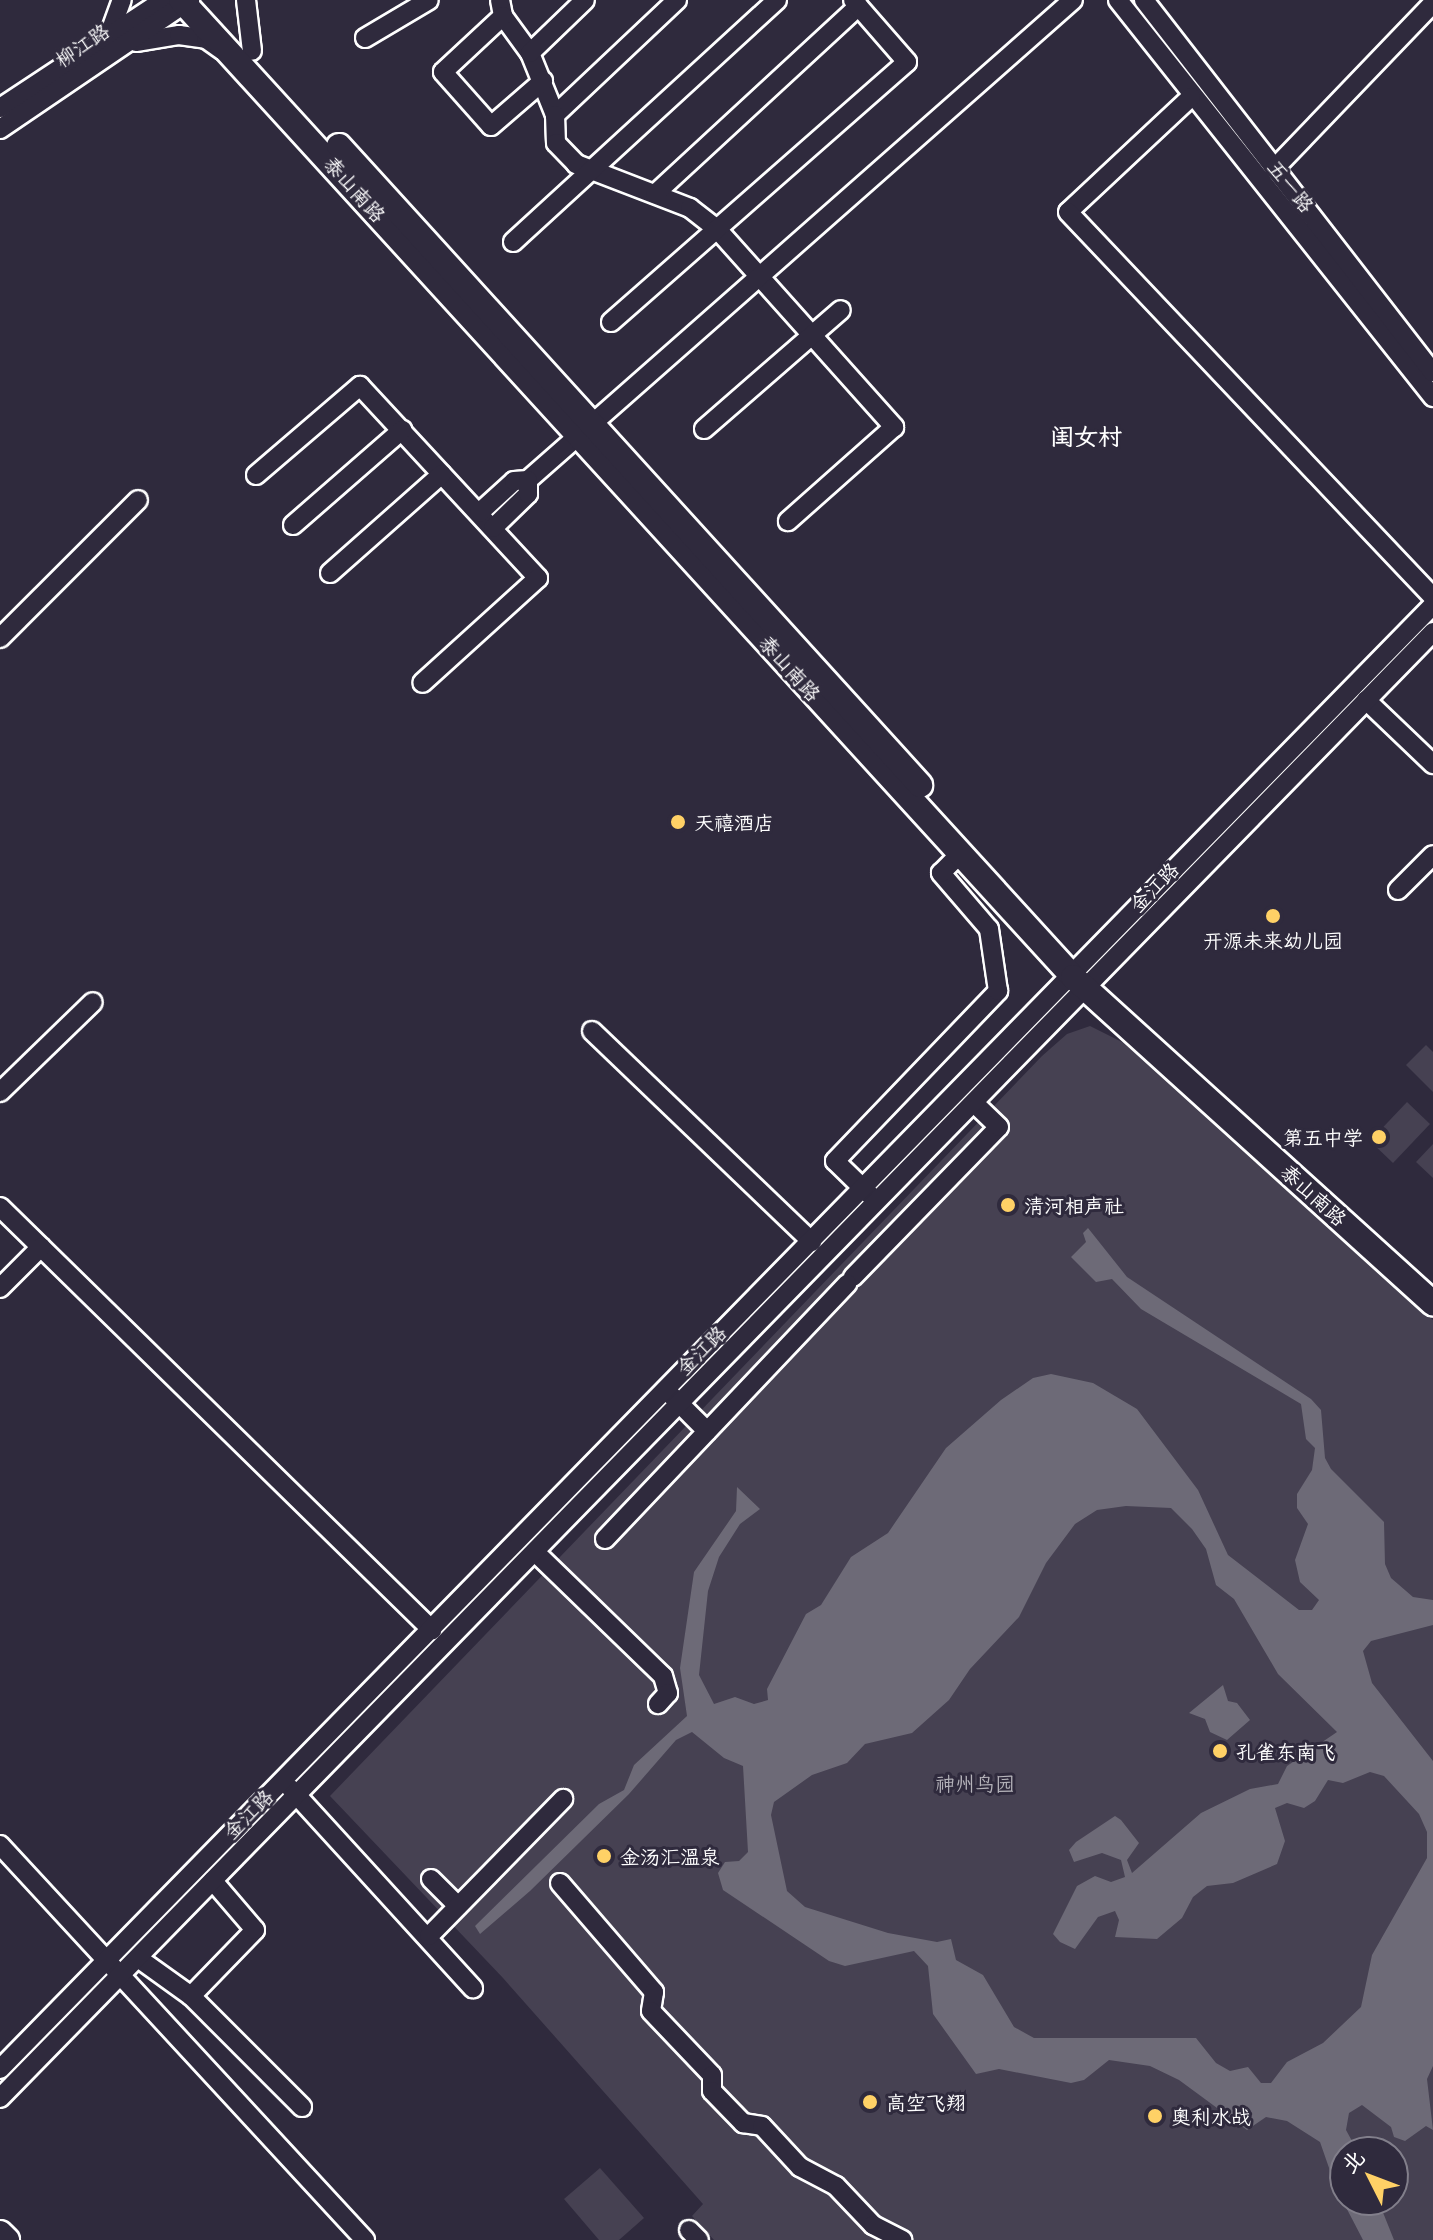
<!DOCTYPE html>
<html>
<head>
<meta charset="utf-8">
<style>
  body { margin:0 }
  #map { position:relative; width:1433px; height:2240px; overflow:hidden; background:#2f2a3d; font-family:Delius,"LXGW WenKai TC",sans-serif }
  div>[style] { position:absolute }
  .green>* { inset:0; background:#464152 }
  .water>* { inset:0; background:#6d6a77 }
  .roads { filter:drop-shadow(2px 0 #fff) drop-shadow(-2px 0 #fff) drop-shadow(0 2px #fff) drop-shadow(0 -2px #fff) }
  .minor>* { height:18px; margin:-9px; padding:0 9px; transform-origin:9px; border-radius:9px; background:#2f2a3d }
  .major>* { height:24px; margin:-12px; padding:0 12px; transform-origin:12px; border-radius:12px; background:#2f2a3d }
  .dots>* { width:22px; height:22px; translate:-50% -50%; box-sizing:border-box; border:4px solid #2f2a3d; border-radius:50% }
  span { translate:-50% -50%; white-space:nowrap; text-align:center; line-height:1.15; -webkit-text-stroke:6px #2f2a3d; paint-order:stroke }
  .street-label { font-size:20px; color:#fff }
  .poi-label { font-size:20px; color:#fff }
  .left { translate:0 -50%; text-align:left }
  .right { translate:-100% -50%; text-align:right }
  .park-label { font-size:20px; color:#b5b3ba }
  .quarter-label { font-size:24px; color:#fff; font-weight:700 }
  .north { position:absolute; left:1329px; top:2136px; width:80px; height:80px; box-sizing:border-box; background:#2f2a3d; border:2px solid #827f8b; border-radius:50%; rotate:312deg; font-size:22px; font-weight:700; line-height:32px; text-align:center; color:#fff }
  .north::after { content:''; display:block; margin:auto; width:28px; height:36px; background:#ffd166; clip-path:polygon(50% 0,100% 100%,50% 72%,0 100%) }
</style>
</head>
<body>
<div id="map">
  <div class="green">
    <div style="clip-path:polygon(evenodd,1090px 1026px,1122px 1042px,1176px 1087px,1433px 1320px,1433px 2240px,714px 2240px,692px 2216px,703px 2204px,503px 1978px,330px 1796px,1042px 1056px,1067px 1034px,1090px 1026px,1345px 2152px,1393px 2152px,1393px 2200px,1345px 2200px,1345px 2152px)"></div>
    <div style="clip-path:polygon(1426px 1045px,1433px 1052px,1433px 1092px,1406px 1065px)"></div>
    <div style="clip-path:polygon(1407px 1102px,1430px 1124px,1393px 1163px,1370px 1141px)"></div>
    <div style="clip-path:polygon(1433px 1144px,1433px 1178px,1416px 1162px)"></div>
    <div style="clip-path:polygon(600px 2168px,644px 2218px,619px 2240px,599px 2240px,564px 2199px)"></div>
  </div>
  <div class="water">
    <div style="clip-path:polygon(evenodd,1088px 1228px,1127px 1277px,1311px 1399px,1321px 1410px,1325px 1458px,1331px 1469px,1384px 1522px,1385px 1564px,1391px 1578px,1413px 1597px,1433px 1600px,1433px 1625px,1371px 1641px,1363px 1651px,1372px 1683px,1433px 1761px,1433px 2066px,1427px 2079px,1433px 2130px,1426px 2126px,1405px 2141px,1394px 2137px,1391px 2127px,1362px 2105px,1349px 2113px,1346px 2130px,1358px 2152px,1345px 2152px,1345px 2200px,1378px 2200px,1394px 2240px,1363px 2240px,1336px 2188px,1320px 2142px,1287px 2121px,1266px 2117px,1247px 2130px,1179px 2080px,1150px 2066px,1109px 2060px,1084px 2080px,1071px 2083px,999px 2069px,976px 2074px,933px 2014px,928px 1966px,914px 1951px,845px 1966px,829px 1961px,723px 1890px,718px 1873px,725px 1862px,739px 1861px,748px 1852px,743px 1766px,724px 1758px,692px 1732px,676px 1740px,629px 1794px,530px 1891px,480px 1934px,475px 1926px,599px 1804px,624px 1790px,634px 1765px,687px 1716px,680px 1668px,694px 1572px,736px 1511px,737px 1487px,760px 1509px,740px 1524px,719px 1557px,708px 1591px,699px 1675px,714px 1704px,735px 1697px,754px 1704px,768px 1700px,767px 1689px,806px 1614px,821px 1605px,851px 1557px,888px 1533px,946px 1448px,1001px 1400px,1033px 1378px,1051px 1374px,1093px 1383px,1137px 1409px,1198px 1490px,1228px 1555px,1299px 1610px,1312px 1610px,1319px 1600px,1300px 1582px,1295px 1560px,1308px 1524px,1297px 1508px,1297px 1494px,1312px 1470px,1315px 1448px,1306px 1439px,1301px 1404px,1141px 1309px,1112px 1279px,1096px 1282px,1071px 1257px,1086px 1242px,1083px 1233px,1088px 1228px,1126px 1506px,1171px 1508px,1192px 1529px,1206px 1549px,1216px 1585px,1234px 1599px,1278px 1674px,1337px 1732px,1287px 1766px,1278px 1784px,1250px 1789px,1201px 1813px,1132px 1873px,1127px 1860px,1139px 1843px,1121px 1820px,1115px 1816px,1076px 1842px,1069px 1850px,1074px 1862px,1102px 1853px,1121px 1860px,1125px 1877px,1111px 1882px,1095px 1876px,1077px 1886px,1053px 1934px,1060px 1942px,1075px 1949px,1098px 1917px,1115px 1911px,1119px 1920px,1115px 1937px,1157px 1939px,1182px 1918px,1193px 1897px,1207px 1886px,1233px 1883px,1277px 1864px,1285px 1841px,1275px 1808px,1287px 1803px,1304px 1808px,1315px 1801px,1328px 1780px,1343px 1783px,1370px 1772px,1384px 1776px,1419px 1814px,1427px 1832px,1427px 1858px,1372px 1955px,1361px 2007px,1323px 2043px,1287px 2062px,1271px 2083px,1261px 2083px,1248px 2067px,1230px 2071px,1216px 2063px,1196px 2038px,1034px 2038px,1014px 2027px,983px 1975px,956px 1960px,951px 1939px,937px 1942px,888px 1933px,805px 1907px,787px 1891px,771px 1815px,774px 1802px,812px 1775px,847px 1763px,865px 1744px,912px 1733px,949px 1700px,970px 1669px,1019px 1617px,1046px 1563px,1075px 1524px,1097px 1510px,1126px 1506px)"></div>
    <div style="clip-path:polygon(1223px 1685px,1228px 1701px,1237px 1703px,1250px 1720px,1227px 1740px,1210px 1732px,1205px 1719px,1189px 1713px)"></div>
  </div>
  <div class="roads">
    <div class="minor">
      <div style="left:246px;top:0;width:51px;rotate:83.3deg"></div>
      <div style="left:500px;top:0;width:16px;rotate:79deg"></div>
      <div style="left:503px;top:16px;width:46px;rotate:53.9deg"></div>
      <div style="left:530px;top:53px;width:67px;rotate:68deg"></div>
      <div style="left:677px;top:0;width:168px;rotate:136.7deg"></div>
      <div style="left:555px;top:115px;width:28px;rotate:88deg"></div>
      <div style="left:556px;top:143px;width:29px;rotate:46deg"></div>
      <div style="left:576px;top:164px;width:122px;rotate:21.1deg"></div>
      <div style="left:690px;top:208px;width:34px;rotate:38deg"></div>
      <div style="left:717px;top:229px;width:266px;rotate:48.2deg"></div>
      <div style="left:894px;top:427px;width:142px;rotate:138.4deg"></div>
      <div style="left:1118px;top:0;width:507px;rotate:51.57deg"></div>
      <div style="left:1144px;top:0;width:471px;rotate:52.2deg"></div>
      <div style="left:503px;top:16px;width:82px;rotate:137deg"></div>
      <div style="left:443px;top:72px;width:72px;rotate:48.4deg"></div>
      <div style="left:491px;top:126px;width:69px;rotate:-40.9deg"></div>
      <div style="left:109px;top:35px;width:37px;rotate:-70deg"></div>
      <div style="left:365px;top:38px;width:74px;rotate:-30.7deg"></div>
      <div style="left:136px;top:42px;width:44px;rotate:-9.2deg"></div>
      <div style="left:179px;top:35px;width:27px;rotate:8deg"></div>
      <div style="left:206px;top:39px;width:19px;rotate:35deg"></div>
      <div style="left:530px;top:53px;width:76px;rotate:-43.9deg"></div>
      <div style="left:1191px;top:97px;width:168px;rotate:136.9deg"></div>
      <div style="left:1068px;top:212px;width:531px;rotate:46.53deg"></div>
      <div style="left:0;top:108px;width:196px;rotate:-33.4deg"></div>
      <div style="left:0;top:129px;width:230px;rotate:-34.2deg"></div>
      <div style="left:1274px;top:169px;width:230px;rotate:-46.2deg"></div>
      <div style="left:655px;top:194px;width:277px;rotate:-42.7deg"></div>
      <div style="left:513px;top:242px;width:358px;rotate:-42.5deg"></div>
      <div style="left:611px;top:322px;width:394px;rotate:-41.3deg"></div>
      <div style="left:907px;top:62px;width:82px;rotate:-131.1deg"></div>
      <div style="left:592px;top:424px;width:641px;rotate:-41.4deg"></div>
      <div style="left:704px;top:429px;width:181px;rotate:-41deg"></div>
      <div style="left:256px;top:475px;width:137px;rotate:-40.6deg"></div>
      <div style="left:360px;top:386px;width:262px;rotate:47.2deg"></div>
      <div style="left:538px;top:578px;width:156px;rotate:137.8deg"></div>
      <div style="left:479px;top:513px;width:47px;rotate:-42.4deg"></div>
      <div style="left:514px;top:481px;width:14px;rotate:-4deg"></div>
      <div style="left:528px;top:480px;width:67px;rotate:-41.3deg"></div>
      <div style="left:293px;top:525px;width:145px;rotate:-41.1deg"></div>
      <div style="left:493px;top:528px;width:49px;rotate:-44.2deg"></div>
      <div style="left:528px;top:494px;width:14px;rotate:-90deg"></div>
      <div style="left:330px;top:573px;width:149px;rotate:-41.5deg"></div>
      <div style="left:0;top:638px;width:195px;rotate:-45deg"></div>
      <div style="left:1366px;top:700px;width:93px;rotate:43.7deg"></div>
      <div style="left:1398px;top:890px;width:49px;rotate:-45deg"></div>
      <div style="left:592px;top:1031px;width:305px;rotate:43.8deg"></div>
      <div style="left:0;top:1092px;width:129px;rotate:-44.1deg"></div>
      <div style="left:871px;top:1196px;width:50px;rotate:-135.8deg"></div>
      <div style="left:835px;top:1161px;width:236px;rotate:-46.2deg"></div>
      <div style="left:998px;top:991px;width:63px;rotate:-98.3deg"></div>
      <div style="left:989px;top:929px;width:74px;rotate:-130.6deg"></div>
      <div style="left:941px;top:873px;width:27px;rotate:-45deg"></div>
      <div style="left:0;top:1207px;width:605px;rotate:44.4deg"></div>
      <div style="left:853px;top:1277px;width:209px;rotate:-45.8deg"></div>
      <div style="left:999px;top:1127px;width:35px;rotate:-136deg"></div>
      <div style="left:0;top:1288px;width:58px;rotate:-45deg"></div>
      <div style="left:671px;top:1395px;width:51px;rotate:45deg"></div>
      <div style="left:605px;top:1539px;width:352px;rotate:-46.5deg"></div>
      <div style="left:535px;top:1552px;width:178px;rotate:44.1deg"></div>
      <div style="left:663px;top:1676px;width:18px;rotate:74deg"></div>
      <div style="left:668px;top:1693px;width:15px;rotate:132deg"></div>
      <div style="left:291px;top:1789px;width:270px;rotate:47.6deg"></div>
      <div style="left:0;top:1845px;width:538px;rotate:47.26deg"></div>
      <div style="left:431px;top:1879px;width:38px;rotate:45deg"></div>
      <div style="left:560px;top:1883px;width:144px;rotate:49.2deg"></div>
      <div style="left:654px;top:1992px;width:19px;rotate:99deg"></div>
      <div style="left:651px;top:2011px;width:88px;rotate:46.4deg"></div>
      <div style="left:712px;top:2075px;width:16px;rotate:90deg"></div>
      <div style="left:712px;top:2091px;width:45px;rotate:45.9deg"></div>
      <div style="left:743px;top:2123px;width:19px;rotate:9deg"></div>
      <div style="left:762px;top:2126px;width:56px;rotate:47.2deg"></div>
      <div style="left:800px;top:2167px;width:41px;rotate:27.8deg"></div>
      <div style="left:836px;top:2186px;width:54px;rotate:46.5deg"></div>
      <div style="left:873px;top:2225px;width:33px;rotate:27deg"></div>
      <div style="left:429px;top:1936px;width:192px;rotate:-45.6deg"></div>
      <div style="left:138px;top:1958px;width:65px;rotate:35.6deg"></div>
      <div style="left:191px;top:1996px;width:92px;rotate:-45.9deg"></div>
      <div style="left:255px;top:1930px;width:65px;rotate:-130.6deg"></div>
      <div style="left:191px;top:1996px;width:157px;rotate:45deg"></div>
      <div style="left:0;top:2069px;width:2049px;rotate:-45.61deg"></div>
      <div style="left:0;top:2098px;width:2050px;rotate:-45.65deg"></div>
      <div style="left:689px;top:2230px;width:14px;rotate:45deg"></div>
    </div>
    <div class="major">
      <div style="left:181px;top:0;width:1323px;rotate:47.6deg"></div>
      <div style="left:1073px;top:977px;width:486px;rotate:42.2deg"></div>
      <div style="left:339px;top:146px;width:864px;rotate:47.72deg"></div>
      <div style="left:0;top:2233px;width:10px;rotate:45deg"></div>
    </div>
  </div>
  <div class="dots">
    <div style="left:678px;top:822px;background:#ffd166"></div>
    <div style="left:1273px;top:916px;background:#ffd166"></div>
    <div style="left:1379px;top:1137px;background:#ffd166"></div>
    <div style="left:1008px;top:1205px;background:#ffd166"></div>
    <div style="left:1220px;top:1751px;background:#ffd166"></div>
    <div style="left:604px;top:1856px;background:#ffd166"></div>
    <div style="left:870px;top:2102px;background:#ffd166"></div>
    <div style="left:1155px;top:2116px;background:#ffd166"></div>
  </div>
  <div class="street-label">
    <span style="left:82px;top:45px;rotate:-34deg">柳江路</span>
    <span style="left:1291px;top:186px;rotate:51deg">五一路</span>
    <span style="left:355px;top:189px;rotate:48deg">泰山南路</span>
    <span style="left:790px;top:668px;rotate:48deg">泰山南路</span>
    <span style="left:1154px;top:887px;rotate:-46deg">金江路</span>
    <span style="left:1314px;top:1195px;rotate:42deg">泰山南路</span>
    <span style="left:701px;top:1350px;rotate:-45deg">金江路</span>
    <span style="left:248px;top:1814px;rotate:-45deg">金江路</span>
  </div>
  <div class="poi-label">
    <span class="left" style="left:694px;top:822px">天禧酒店</span>
    <span style="left:1273px;top:940px">开源未来幼儿园</span>
    <span class="right" style="left:1363px;top:1137px">第五中学</span>
    <span class="left" style="left:1024px;top:1205px">清河相声社</span>
    <span class="left" style="left:1236px;top:1751px">孔雀东南飞</span>
    <span class="left" style="left:620px;top:1856px">金汤汇温泉</span>
    <span class="left" style="left:886px;top:2102px">高空飞翔</span>
    <span class="left" style="left:1171px;top:2116px">奥利水战</span>
  </div>
  <div class="park-label">
    <span style="left:975px;top:1783px">神州鸟园</span>
  </div>
  <div class="quarter-label">
    <span style="left:1086px;top:437px">闺女村</span>
  </div>
  <div class="north">北</div>
</div>
</body>
</html>
